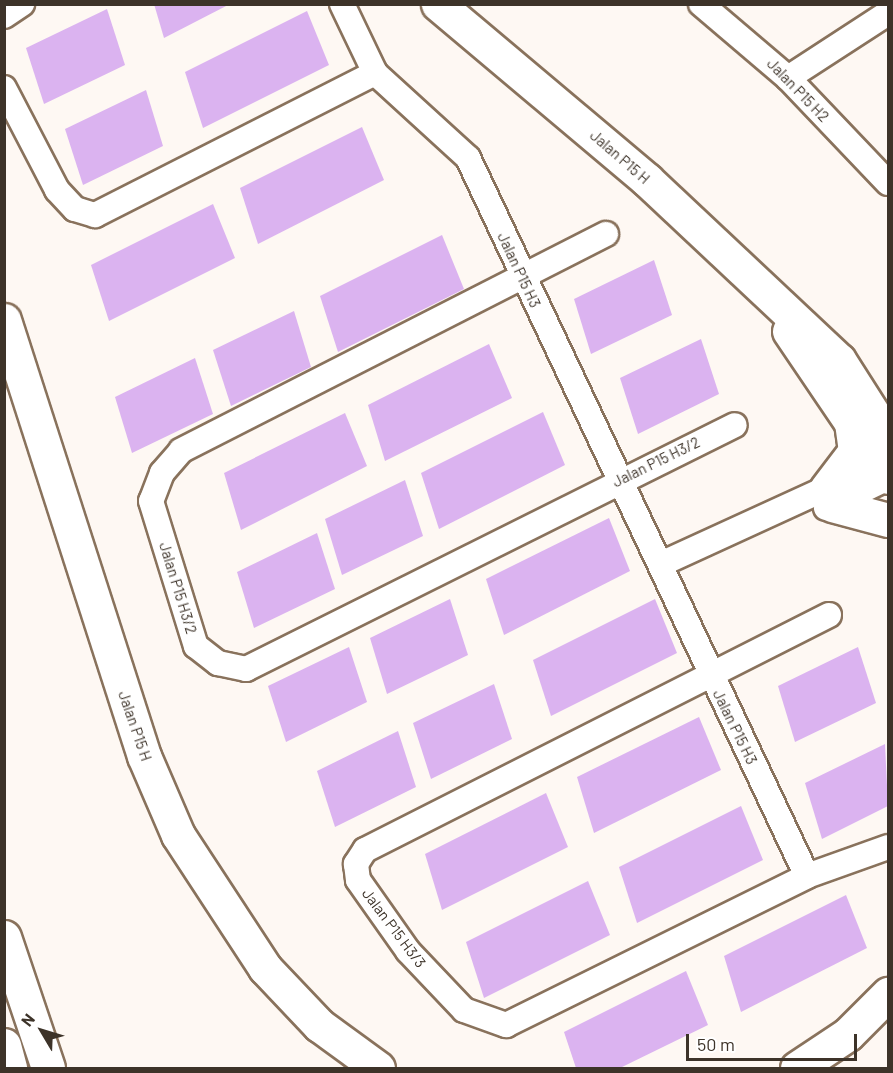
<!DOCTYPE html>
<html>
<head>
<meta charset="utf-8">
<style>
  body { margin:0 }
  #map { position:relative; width:893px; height:1073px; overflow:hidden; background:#fef8f3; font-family:Barlow,sans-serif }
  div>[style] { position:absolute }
  .building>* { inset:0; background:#dbb3f0 }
  .roads { filter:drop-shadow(2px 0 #89725c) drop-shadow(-2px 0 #89725c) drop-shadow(0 2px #89725c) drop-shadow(0 -2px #89725c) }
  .street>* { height:24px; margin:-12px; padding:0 12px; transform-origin:12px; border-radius:12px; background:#fff }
  .secondary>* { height:33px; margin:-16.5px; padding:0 16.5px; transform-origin:16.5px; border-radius:16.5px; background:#fff }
  .primary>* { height:33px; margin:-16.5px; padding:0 16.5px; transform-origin:16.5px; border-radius:16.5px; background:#fff }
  span { translate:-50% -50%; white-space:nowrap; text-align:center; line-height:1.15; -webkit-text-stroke:6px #fff; paint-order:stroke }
  .street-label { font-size:15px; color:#3d3329 }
  .frame { position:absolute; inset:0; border:6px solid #3d3329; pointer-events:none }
  .north { position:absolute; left:12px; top:1001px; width:60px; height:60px; -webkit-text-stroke:4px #fff; paint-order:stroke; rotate:308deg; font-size:16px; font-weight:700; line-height:24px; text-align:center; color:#3d3329 }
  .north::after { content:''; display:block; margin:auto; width:21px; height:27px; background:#3d3329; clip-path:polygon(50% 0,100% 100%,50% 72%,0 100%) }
  .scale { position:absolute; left:686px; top:1034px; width:171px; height:27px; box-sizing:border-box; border:3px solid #3d3329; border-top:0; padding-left:8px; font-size:18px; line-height:21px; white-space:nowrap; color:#3d3329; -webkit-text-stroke:4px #fff; paint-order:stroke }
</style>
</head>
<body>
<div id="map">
  <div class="building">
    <div style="clip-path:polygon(154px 4px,230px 4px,164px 38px)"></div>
    <div style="clip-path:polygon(107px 9px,125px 65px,44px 104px,26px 48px)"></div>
    <div style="clip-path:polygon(307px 11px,329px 65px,203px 128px,185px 72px)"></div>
    <div style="clip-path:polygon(146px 90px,163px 146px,83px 185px,65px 129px)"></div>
    <div style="clip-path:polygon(362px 127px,384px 180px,258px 244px,240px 188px)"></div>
    <div style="clip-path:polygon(213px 204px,235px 258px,109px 321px,91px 265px)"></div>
    <div style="clip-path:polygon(442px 235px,464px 289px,338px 352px,320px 296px)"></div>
    <div style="clip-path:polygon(654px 260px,672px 315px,591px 354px,574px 299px)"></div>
    <div style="clip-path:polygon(294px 311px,311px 367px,231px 406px,213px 350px)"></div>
    <div style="clip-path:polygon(701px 339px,719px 394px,638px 434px,620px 378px)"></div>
    <div style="clip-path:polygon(489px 344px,512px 398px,385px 461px,368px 405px)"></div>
    <div style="clip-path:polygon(195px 358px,213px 414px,132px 453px,115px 397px)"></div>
    <div style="clip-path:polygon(543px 412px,565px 465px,439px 529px,421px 473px)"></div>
    <div style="clip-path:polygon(345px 413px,367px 466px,241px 530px,224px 473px)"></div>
    <div style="clip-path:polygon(405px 480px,423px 536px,342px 575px,325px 519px)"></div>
    <div style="clip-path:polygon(609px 518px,630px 571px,504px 635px,486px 579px)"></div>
    <div style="clip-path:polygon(317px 533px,335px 589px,254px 628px,237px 572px)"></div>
    <div style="clip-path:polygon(450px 599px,468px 655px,387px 694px,370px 638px)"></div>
    <div style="clip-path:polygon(655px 599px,677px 653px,551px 716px,533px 660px)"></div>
    <div style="clip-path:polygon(349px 647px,367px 702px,286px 742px,268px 686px)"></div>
    <div style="clip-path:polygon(858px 647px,876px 703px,795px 742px,778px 686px)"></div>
    <div style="clip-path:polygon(494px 684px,512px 739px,431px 779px,413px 723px)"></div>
    <div style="clip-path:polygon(699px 717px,721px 770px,594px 833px,577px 777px)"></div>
    <div style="clip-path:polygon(398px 731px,416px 787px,335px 827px,317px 771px)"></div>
    <div style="clip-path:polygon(885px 744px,888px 806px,822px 839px,805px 783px)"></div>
    <div style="clip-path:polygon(546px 793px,568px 847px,442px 910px,425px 854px)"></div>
    <div style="clip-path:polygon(741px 806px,763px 860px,637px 923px,619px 867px)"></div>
    <div style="clip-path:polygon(588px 881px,610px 935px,484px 998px,466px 942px)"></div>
    <div style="clip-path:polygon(846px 895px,867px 948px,741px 1012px,724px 956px)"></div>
    <div style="clip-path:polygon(686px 971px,708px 1025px,620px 1068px,576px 1068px,564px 1032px)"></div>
  </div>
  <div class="roads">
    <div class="street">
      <div style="left:342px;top:4px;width:76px;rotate:64.4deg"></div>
      <div style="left:375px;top:73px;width:126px;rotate:42.4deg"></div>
      <div style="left:468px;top:158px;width:794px;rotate:64.73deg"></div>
      <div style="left:701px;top:4px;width:114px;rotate:40.4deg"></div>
      <div style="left:788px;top:78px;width:145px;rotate:46.4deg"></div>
      <div style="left:4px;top:16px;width:22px;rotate:-34deg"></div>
      <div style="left:788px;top:78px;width:119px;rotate:-33deg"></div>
      <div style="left:4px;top:88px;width:115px;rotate:62.5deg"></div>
      <div style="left:57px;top:190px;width:26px;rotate:47deg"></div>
      <div style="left:75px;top:209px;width:21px;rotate:17deg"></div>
      <div style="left:95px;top:215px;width:314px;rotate:-26.9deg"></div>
      <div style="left:606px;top:234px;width:477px;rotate:153deg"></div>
      <div style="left:181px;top:451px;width:29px;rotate:131deg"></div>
      <div style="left:162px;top:473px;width:30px;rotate:111deg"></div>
      <div style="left:151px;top:501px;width:152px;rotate:72.8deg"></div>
      <div style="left:196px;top:646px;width:28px;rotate:38deg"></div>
      <div style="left:218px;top:663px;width:29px;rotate:12deg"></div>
      <div style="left:246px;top:669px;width:546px;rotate:-26.52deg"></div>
      <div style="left:826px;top:508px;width:69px;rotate:-25.8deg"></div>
      <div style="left:661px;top:564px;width:250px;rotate:-24.6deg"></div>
      <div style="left:829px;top:615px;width:520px;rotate:153.14deg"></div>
      <div style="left:365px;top:850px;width:17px;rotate:123deg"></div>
      <div style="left:356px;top:864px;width:16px;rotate:83deg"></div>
      <div style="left:358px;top:880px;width:87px;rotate:54.8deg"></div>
      <div style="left:408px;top:951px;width:81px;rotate:46.5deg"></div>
      <div style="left:464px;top:1010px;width:45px;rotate:19.7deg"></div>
      <div style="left:506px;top:1025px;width:336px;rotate:-26.3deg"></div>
      <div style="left:807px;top:876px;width:86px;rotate:-19.7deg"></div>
    </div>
    <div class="secondary">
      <div style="left:438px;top:4px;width:273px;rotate:40.1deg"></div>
      <div style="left:647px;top:180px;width:263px;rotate:43.2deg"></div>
      <div style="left:839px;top:360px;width:91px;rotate:57.5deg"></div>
      <div style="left:4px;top:320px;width:458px;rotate:72.2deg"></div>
      <div style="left:144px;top:756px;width:86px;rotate:66.7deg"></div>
      <div style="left:178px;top:835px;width:159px;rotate:56.8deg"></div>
      <div style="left:265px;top:968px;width:79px;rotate:46.5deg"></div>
      <div style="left:319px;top:1025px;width:73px;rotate:36.1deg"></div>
      <div style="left:789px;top:331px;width:176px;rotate:55.9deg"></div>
      <div style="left:826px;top:489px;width:48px;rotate:-52.7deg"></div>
      <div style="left:855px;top:451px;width:30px;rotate:-98deg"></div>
      <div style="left:832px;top:505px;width:58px;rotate:15deg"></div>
      <div style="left:797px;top:1068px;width:61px;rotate:-33.7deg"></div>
      <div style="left:848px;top:1034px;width:57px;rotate:-45deg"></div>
    </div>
    <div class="primary">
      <div style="left:4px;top:937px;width:138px;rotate:71.4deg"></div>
      <div style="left:4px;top:1045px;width:24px;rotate:75deg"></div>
    </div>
  </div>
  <div class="street-label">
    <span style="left:798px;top:90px;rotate:46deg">Jalan P15 H2</span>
    <span style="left:620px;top:157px;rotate:41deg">Jalan P15 H</span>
    <span style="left:519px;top:270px;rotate:65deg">Jalan P15 H3</span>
    <span style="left:656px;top:462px;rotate:-26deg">Jalan P15 H3/2</span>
    <span style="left:178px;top:588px;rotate:73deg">Jalan P15 H3/2</span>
    <span style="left:135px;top:726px;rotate:71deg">Jalan P15 H</span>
    <span style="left:735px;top:727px;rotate:64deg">Jalan P15 H3</span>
    <span style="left:394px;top:928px;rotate:53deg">Jalan P15 H3/3</span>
  </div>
  <div class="frame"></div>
  <div class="north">N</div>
  <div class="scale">50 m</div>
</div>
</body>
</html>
